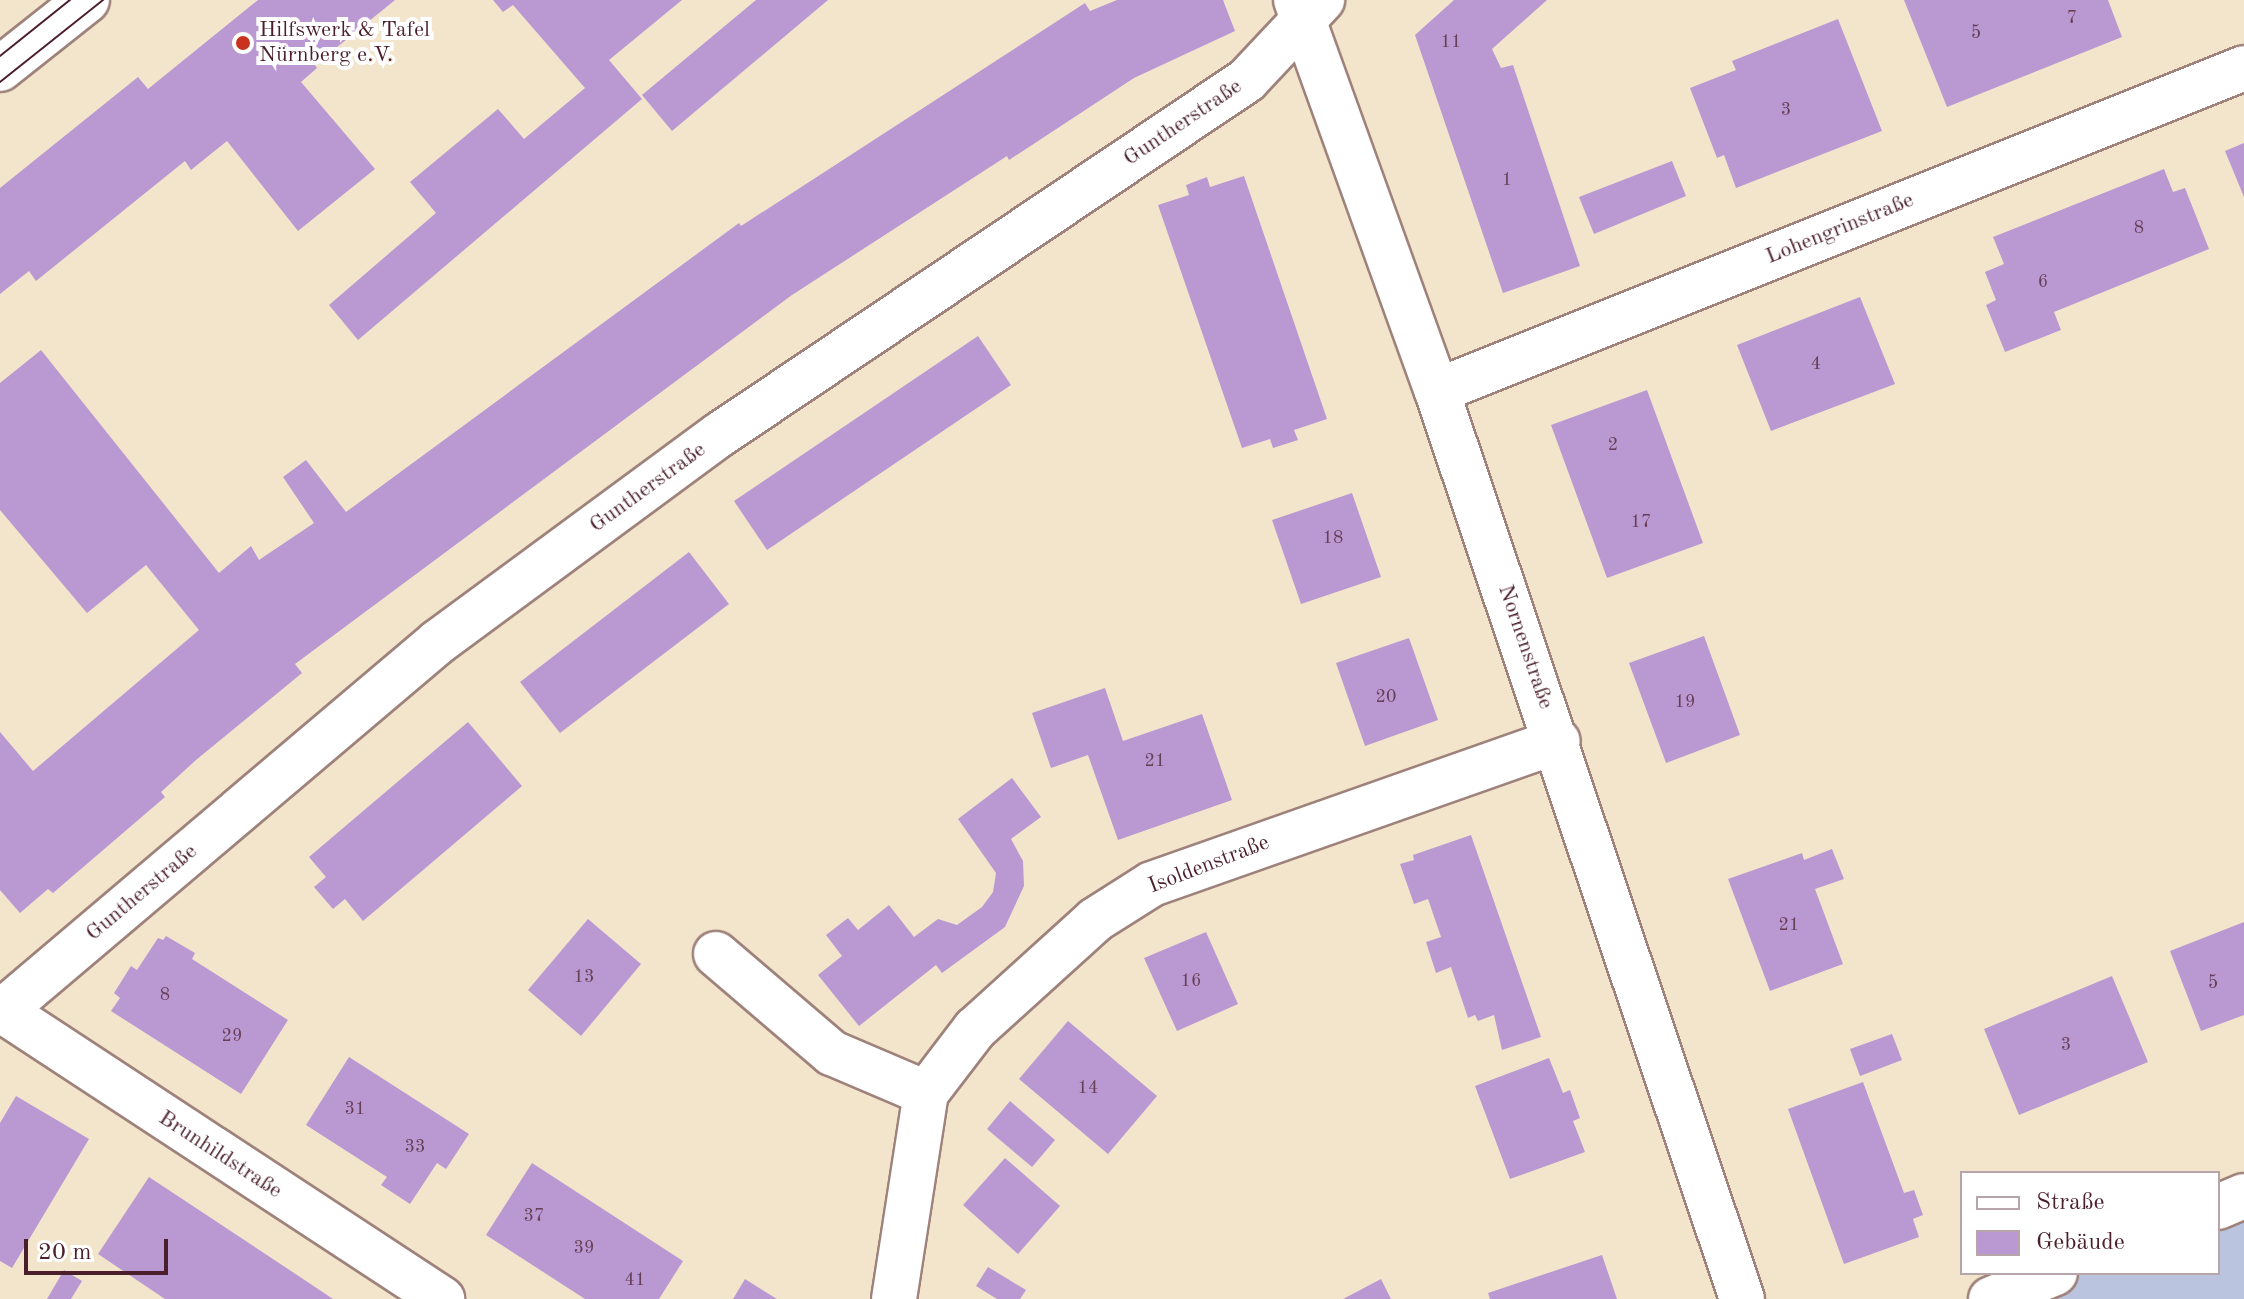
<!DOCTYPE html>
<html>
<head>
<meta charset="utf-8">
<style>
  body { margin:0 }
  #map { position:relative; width:2244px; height:1299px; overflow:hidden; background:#f2e5cb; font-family:"Old Standard TT",serif }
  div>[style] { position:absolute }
  .industrial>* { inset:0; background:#bac4de }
  .building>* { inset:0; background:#ba99d3 }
  .roads { filter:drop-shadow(2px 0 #9e827b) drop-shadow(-2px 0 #9e827b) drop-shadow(0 2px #9e827b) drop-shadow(0 -2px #9e827b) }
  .street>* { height:44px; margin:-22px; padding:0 22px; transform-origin:22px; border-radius:22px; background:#fff }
  .secondary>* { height:44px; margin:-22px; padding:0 22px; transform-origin:22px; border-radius:22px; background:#fff }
  .tram>* { height:2px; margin:-1px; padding:0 1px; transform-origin:1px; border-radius:1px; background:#4a1f2b }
  .dots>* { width:22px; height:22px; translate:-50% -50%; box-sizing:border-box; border:4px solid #fff; border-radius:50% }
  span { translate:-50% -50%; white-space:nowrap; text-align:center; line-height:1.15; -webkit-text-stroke:8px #fff; paint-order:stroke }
  .number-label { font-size:18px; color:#663e55 }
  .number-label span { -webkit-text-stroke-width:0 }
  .poi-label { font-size:22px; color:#4a1f2b }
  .left { translate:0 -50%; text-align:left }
  .street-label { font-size:22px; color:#4a1f2b }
  .legend { position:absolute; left:1960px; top:1171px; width:260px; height:104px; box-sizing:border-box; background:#fff; border:2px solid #b7a5aa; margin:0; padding:10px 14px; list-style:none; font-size:24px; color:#4a1f2b }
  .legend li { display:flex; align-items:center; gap:16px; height:40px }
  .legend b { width:40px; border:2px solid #b7a5aa }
  .scale { position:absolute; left:24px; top:1239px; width:144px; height:36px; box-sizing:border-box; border:4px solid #4a1f2b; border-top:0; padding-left:10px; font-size:24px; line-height:28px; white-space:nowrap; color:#4a1f2b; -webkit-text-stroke:6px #fff; paint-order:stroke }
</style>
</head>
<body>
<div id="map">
  <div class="industrial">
    <div style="clip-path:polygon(2244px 1210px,2244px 1299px,2020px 1299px,2086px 1273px,2218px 1273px,2218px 1220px)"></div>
  </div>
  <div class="building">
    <div style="clip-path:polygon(258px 0,395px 0,315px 65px,317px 68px,301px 82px,375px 169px,298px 231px,227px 141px,191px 170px,185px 161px,36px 281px,29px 271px,0 294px,0 188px,138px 77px,148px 89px)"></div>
    <div style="clip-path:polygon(493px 0,682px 0,609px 60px,642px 99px,358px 340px,329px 305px,436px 213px,410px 182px,498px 109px,524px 139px,585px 88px,513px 5px,503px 12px)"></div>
    <div style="clip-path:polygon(756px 0,828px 0,672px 131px,642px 95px)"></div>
    <div style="clip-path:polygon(1117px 0,1223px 0,1235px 31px,1134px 78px,1009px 160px,1007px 156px,792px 295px,295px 664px,302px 673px,196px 760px,161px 792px,165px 797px,53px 893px,48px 889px,20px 913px,0 890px,0 732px,33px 771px,199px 630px,146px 565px,87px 613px,0 510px,0 383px,41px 350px,219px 573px,251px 546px,259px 560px,314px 523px,283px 477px,306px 460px,346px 512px,739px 223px,741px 226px,1085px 3px,1090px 11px)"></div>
    <div style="clip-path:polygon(1454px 0,1547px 0,1492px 49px,1501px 68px,1513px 65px,1580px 266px,1503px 293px,1415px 35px)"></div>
    <div style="clip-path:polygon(1904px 0,2108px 0,2122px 37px,1947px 107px)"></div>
    <div style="clip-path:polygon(1838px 19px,1882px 131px,1736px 188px,1724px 155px,1717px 158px,1690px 88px,1736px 70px,1732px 61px)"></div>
    <div style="clip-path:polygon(2244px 143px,2244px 197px,2225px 151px)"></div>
    <div style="clip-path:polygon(1672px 161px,1686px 196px,1594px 234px,1579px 197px)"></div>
    <div style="clip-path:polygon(2164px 169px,2173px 192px,2185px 188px,2209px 249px,2054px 312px,2061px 330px,2005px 352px,1986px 305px,1996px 300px,1985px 272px,2004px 264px,1993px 237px)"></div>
    <div style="clip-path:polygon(1244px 176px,1327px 419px,1294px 430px,1298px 440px,1273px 448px,1270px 439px,1242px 448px,1158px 205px,1189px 195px,1186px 185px,1207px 177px,1210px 187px)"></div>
    <div style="clip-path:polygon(1860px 297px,1895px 384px,1771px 431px,1737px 345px)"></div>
    <div style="clip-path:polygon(978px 336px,1011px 385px,767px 550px,734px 501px)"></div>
    <div style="clip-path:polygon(1647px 390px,1703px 543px,1607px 578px,1551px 425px)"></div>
    <div style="clip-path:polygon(1352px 493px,1381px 577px,1301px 604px,1272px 520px)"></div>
    <div style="clip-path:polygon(689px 552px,729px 604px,560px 733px,520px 682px)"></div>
    <div style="clip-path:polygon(1704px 636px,1740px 735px,1666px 763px,1629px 663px)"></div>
    <div style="clip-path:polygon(1409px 638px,1438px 720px,1365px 746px,1336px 663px)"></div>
    <div style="clip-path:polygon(1105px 688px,1123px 741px,1202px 714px,1232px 800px,1118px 840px,1088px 755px,1051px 768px,1032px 713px)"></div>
    <div style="clip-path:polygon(468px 722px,522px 786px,363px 921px,345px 899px,333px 909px,314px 887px,326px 877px,309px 857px)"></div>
    <div style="clip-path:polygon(1012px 778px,1041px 817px,1011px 839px,1023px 861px,1024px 886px,1005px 927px,942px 973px,936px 965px,859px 1026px,818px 975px,842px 956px,826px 935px,848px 918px,858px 930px,889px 905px,914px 937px,938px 919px,957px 925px,982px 907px,993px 892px,996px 873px,958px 819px)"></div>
    <div style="clip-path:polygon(1471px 835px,1541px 1037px,1502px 1050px,1494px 1015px,1478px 1021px,1475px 1015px,1468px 1018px,1451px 967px,1436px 973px,1426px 942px,1441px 937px,1428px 899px,1414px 904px,1400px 864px,1414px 860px,1413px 855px)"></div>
    <div style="clip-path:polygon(1832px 849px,1844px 879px,1815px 889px,1843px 964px,1770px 991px,1728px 879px,1802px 853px,1804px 860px)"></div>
    <div style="clip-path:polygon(588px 919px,641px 964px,581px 1036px,528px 990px)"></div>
    <div style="clip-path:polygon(2244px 922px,2244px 1015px,2201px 1031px,2170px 951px)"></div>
    <div style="clip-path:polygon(1206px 932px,1238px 1004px,1177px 1031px,1144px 958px)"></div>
    <div style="clip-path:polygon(166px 936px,195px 953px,192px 959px,288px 1020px,241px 1094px,111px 1011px,120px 998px,114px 993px,131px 966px,137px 970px,158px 938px,163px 940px)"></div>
    <div style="clip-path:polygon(2112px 976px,2148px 1062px,2019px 1115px,1984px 1029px)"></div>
    <div style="clip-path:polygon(1068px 1021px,1157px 1096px,1108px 1154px,1019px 1079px)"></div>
    <div style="clip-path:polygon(1892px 1034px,1902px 1060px,1860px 1076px,1850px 1049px)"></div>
    <div style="clip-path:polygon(349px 1057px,469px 1134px,446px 1169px,437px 1163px,410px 1204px,381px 1185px,387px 1177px,306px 1125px)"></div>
    <div style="clip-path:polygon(1549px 1058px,1563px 1093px,1570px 1090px,1580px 1118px,1573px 1121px,1585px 1152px,1510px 1179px,1475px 1086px)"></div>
    <div style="clip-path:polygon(1863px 1082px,1904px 1193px,1914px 1190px,1923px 1215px,1913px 1219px,1919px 1237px,1844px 1264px,1788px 1109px)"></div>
    <div style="clip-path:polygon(16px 1096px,89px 1139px,12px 1268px,0 1261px,0 1123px)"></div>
    <div style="clip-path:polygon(1010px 1101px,1055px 1140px,1032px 1167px,987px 1129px)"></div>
    <div style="clip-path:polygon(1005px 1158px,1060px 1206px,1018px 1254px,963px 1205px)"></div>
    <div style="clip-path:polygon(532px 1163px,683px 1261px,659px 1299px,585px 1299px,486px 1235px)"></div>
    <div style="clip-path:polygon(149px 1177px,288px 1269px,333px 1299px,165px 1299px,98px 1254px)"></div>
    <div style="clip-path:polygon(1602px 1255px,1617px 1299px,1490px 1299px,1488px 1293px)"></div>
    <div style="clip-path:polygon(988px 1267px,1026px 1290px,1020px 1299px,997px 1299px,976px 1286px)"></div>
    <div style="clip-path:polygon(64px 1270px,82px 1281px,71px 1299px,47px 1299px)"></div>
    <div style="clip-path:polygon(745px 1279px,777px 1299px,733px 1299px)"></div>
    <div style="clip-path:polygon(1381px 1279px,1391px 1299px,1343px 1299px)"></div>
  </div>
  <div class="roads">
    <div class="street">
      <div style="left:1296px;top:0;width:416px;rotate:70.2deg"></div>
      <div style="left:1437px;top:391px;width:958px;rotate:71.43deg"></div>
      <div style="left:1437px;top:391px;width:869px;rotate:-21.81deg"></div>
      <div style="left:716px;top:954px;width:153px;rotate:40.5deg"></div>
      <div style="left:832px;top:1053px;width:102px;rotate:23.1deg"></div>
      <div style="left:0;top:1009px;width:529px;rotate:33.27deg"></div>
      <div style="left:0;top:1013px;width:574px;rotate:-40.27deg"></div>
      <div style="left:438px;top:642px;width:349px;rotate:-36.4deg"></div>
      <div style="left:719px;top:435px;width:636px;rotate:-33.91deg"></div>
      <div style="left:1247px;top:80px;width:110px;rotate:-46.8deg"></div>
      <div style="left:2218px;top:1207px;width:28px;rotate:-23deg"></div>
      <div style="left:894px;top:1299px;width:208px;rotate:-81.2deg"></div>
      <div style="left:926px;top:1093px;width:81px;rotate:-52.6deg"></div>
      <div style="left:975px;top:1029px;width:162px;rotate:-42.2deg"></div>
      <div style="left:1095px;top:920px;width:67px;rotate:-32.3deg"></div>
      <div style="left:1152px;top:884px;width:430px;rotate:-19.4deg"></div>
      <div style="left:1991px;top:1299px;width:69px;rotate:-22.1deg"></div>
    </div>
    <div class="secondary">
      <div style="left:0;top:69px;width:111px;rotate:-38.4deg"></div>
    </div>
  </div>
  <div class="tram">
    <div style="left:0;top:56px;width:90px;rotate:-38.7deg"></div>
    <div style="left:0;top:82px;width:132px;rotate:-38.5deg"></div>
  </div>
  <div class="dots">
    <div style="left:243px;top:43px;background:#c8321e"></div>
  </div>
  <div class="number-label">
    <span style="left:2072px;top:18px">7</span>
    <span style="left:1976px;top:33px">5</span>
    <span style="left:1451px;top:42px">11</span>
    <span style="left:1786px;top:110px">3</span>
    <span style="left:1507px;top:180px">1</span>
    <span style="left:2139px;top:228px">8</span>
    <span style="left:2043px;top:282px">6</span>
    <span style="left:1816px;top:364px">4</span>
    <span style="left:1613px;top:445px">2</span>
    <span style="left:1641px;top:522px">17</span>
    <span style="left:1333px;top:538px">18</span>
    <span style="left:1386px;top:697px">20</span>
    <span style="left:1685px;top:702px">19</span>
    <span style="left:1155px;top:761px">21</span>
    <span style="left:1789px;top:925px">21</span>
    <span style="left:584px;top:977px">13</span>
    <span style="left:1191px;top:981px">16</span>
    <span style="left:2213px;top:983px">5</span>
    <span style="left:165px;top:995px">8</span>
    <span style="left:232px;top:1036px">29</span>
    <span style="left:2066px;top:1045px">3</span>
    <span style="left:1088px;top:1088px">14</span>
    <span style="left:355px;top:1109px">31</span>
    <span style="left:415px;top:1147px">33</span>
    <span style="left:534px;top:1216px">37</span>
    <span style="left:584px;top:1248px">39</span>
    <span style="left:635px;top:1280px">41</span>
  </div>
  <div class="poi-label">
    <span class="left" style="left:259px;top:43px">Hilfswerk &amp; Tafel<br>Nürnberg e.V.</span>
  </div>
  <div class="street-label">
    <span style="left:1183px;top:123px;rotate:-34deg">Guntherstraße</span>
    <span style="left:1840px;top:229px;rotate:-22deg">Lohengrinstraße</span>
    <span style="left:648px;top:488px;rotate:-36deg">Guntherstraße</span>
    <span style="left:1525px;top:647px;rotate:71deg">Nornenstraße</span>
    <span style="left:1209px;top:865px;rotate:-21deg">Isoldenstraße</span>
    <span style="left:142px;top:893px;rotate:-40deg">Guntherstraße</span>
    <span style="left:220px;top:1155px;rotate:33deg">Brunhildstraße</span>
  </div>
  <ul class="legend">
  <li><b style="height:10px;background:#fff"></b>Straße</li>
  <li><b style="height:22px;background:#ba99d3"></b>Gebäude</li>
  </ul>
  <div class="scale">20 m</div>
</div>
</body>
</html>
